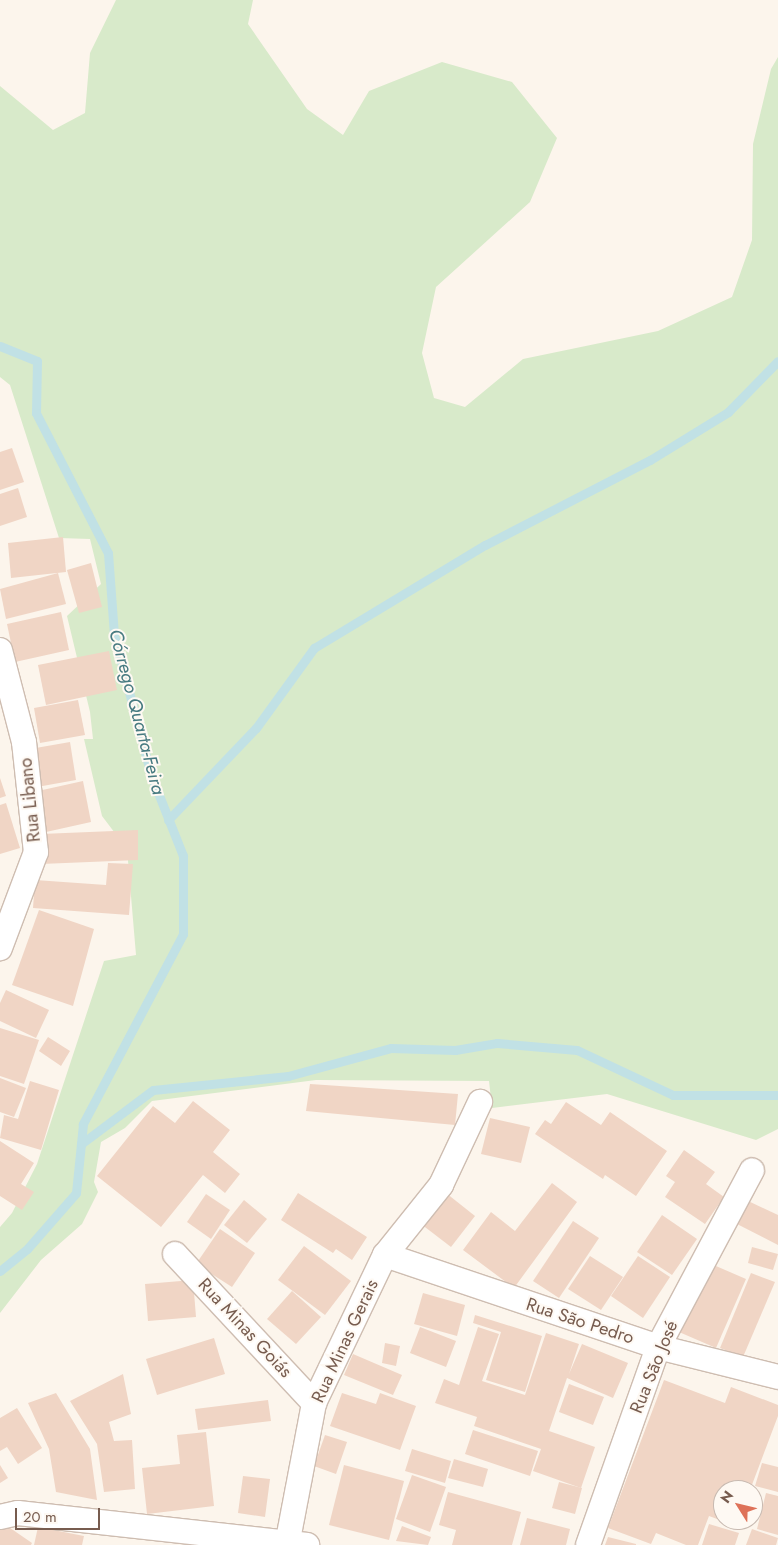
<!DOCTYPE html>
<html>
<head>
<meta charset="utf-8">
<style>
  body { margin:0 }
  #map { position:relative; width:778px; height:1545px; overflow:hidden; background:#fcf5ec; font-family:Jost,sans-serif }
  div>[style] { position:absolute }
  .green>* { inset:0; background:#d8eaca }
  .stream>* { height:9px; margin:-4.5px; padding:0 4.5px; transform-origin:4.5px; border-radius:4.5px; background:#c1e1e5 }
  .building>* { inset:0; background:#f0d5c5 }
  .roads { filter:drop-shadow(1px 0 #cebdb1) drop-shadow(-1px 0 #cebdb1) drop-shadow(0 1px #cebdb1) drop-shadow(0 -1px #cebdb1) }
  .street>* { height:24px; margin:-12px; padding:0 12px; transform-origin:12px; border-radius:12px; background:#fff }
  span { translate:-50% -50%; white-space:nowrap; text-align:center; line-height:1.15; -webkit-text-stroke:4px #fef9f3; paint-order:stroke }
  .street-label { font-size:18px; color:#775c4f }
  .water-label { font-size:19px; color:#477a81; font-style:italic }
  .north { position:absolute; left:713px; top:1480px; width:50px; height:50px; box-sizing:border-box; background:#fef9f3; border:1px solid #c8bab1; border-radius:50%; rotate:306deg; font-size:14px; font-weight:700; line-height:20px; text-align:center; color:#775c4f }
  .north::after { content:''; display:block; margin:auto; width:18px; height:22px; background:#de7259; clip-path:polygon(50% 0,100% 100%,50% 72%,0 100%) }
  .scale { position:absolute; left:15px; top:1508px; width:85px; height:22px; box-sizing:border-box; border:2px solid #775c4f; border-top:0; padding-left:6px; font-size:15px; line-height:18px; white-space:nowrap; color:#775c4f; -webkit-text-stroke:4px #fef9f3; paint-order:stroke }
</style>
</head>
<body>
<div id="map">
  <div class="green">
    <div style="clip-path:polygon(116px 0,253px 0,248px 24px,307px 109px,343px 135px,369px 91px,442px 62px,512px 82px,557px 138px,530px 202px,436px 287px,422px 353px,434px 398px,465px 407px,523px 359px,658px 331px,732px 297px,752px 240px,753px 144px,771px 69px,778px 57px,778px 1129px,756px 1140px,607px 1094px,492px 1108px,489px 1081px,316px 1080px,152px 1101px,125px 1128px,101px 1142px,94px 1182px,98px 1192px,82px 1224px,41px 1260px,0 1313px,0 1227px,12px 1213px,37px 1164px,104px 961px,136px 955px,127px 849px,102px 816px,84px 739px,93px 739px,90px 712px,67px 616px,101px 584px,90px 539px,59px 538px,10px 385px,0 377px,0 86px,53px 130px,85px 113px,90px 53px)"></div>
  </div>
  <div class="stream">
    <div style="left:0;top:346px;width:40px;rotate:22deg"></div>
    <div style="left:37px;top:361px;width:52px;rotate:91.1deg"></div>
    <div style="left:36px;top:413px;width:157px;rotate:62.8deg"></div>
    <div style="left:108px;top:553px;width:82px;rotate:85.8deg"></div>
    <div style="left:114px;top:635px;width:145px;rotate:75.2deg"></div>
    <div style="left:151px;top:775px;width:87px;rotate:68.4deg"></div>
    <div style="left:183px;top:856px;width:78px;rotate:90deg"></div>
    <div style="left:183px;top:934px;width:215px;rotate:117.8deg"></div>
    <div style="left:83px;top:1124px;width:69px;rotate:95.8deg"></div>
    <div style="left:76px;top:1193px;width:74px;rotate:131.2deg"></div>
    <div style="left:27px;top:1249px;width:35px;rotate:141deg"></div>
    <div style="left:168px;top:820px;width:127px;rotate:-46.3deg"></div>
    <div style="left:256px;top:728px;width:99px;rotate:-54.1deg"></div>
    <div style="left:314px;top:648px;width:200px;rotate:-31.1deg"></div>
    <div style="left:485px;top:545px;width:186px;rotate:-27.3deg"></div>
    <div style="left:650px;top:460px;width:92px;rotate:-31.6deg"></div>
    <div style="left:728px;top:412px;width:71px;rotate:-45.6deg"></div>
    <div style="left:81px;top:1144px;width:90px;rotate:-36.9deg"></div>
    <div style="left:153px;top:1090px;width:136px;rotate:-5.9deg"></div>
    <div style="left:288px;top:1076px;width:107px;rotate:-15.2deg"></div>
    <div style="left:391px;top:1048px;width:64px;rotate:1.8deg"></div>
    <div style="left:455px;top:1050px;width:43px;rotate:-9.5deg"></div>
    <div style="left:497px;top:1043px;width:80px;rotate:5deg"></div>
    <div style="left:577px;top:1050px;width:106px;rotate:25.1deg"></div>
    <div style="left:673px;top:1095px;width:105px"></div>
  </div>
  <div class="building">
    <div style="clip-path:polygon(12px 448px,24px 482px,0 490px,0 452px)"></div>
    <div style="clip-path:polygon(18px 488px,27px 517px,0 526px,0 494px)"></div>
    <div style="clip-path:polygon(63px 537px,66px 572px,11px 578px,8px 543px)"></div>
    <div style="clip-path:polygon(91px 563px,102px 607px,79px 613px,67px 570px)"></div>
    <div style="clip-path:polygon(58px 573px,66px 604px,6px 619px,0 589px)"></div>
    <div style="clip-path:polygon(61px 612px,69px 650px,15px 662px,7px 624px)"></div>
    <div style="clip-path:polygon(109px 651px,117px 690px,46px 705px,38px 665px)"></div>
    <div style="clip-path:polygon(78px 700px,85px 735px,40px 743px,34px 708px)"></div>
    <div style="clip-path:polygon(70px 742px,76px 780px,37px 787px,30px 749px)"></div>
    <div style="clip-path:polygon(0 778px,6px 796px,0 798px)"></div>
    <div style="clip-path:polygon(83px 781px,91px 822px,46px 832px,38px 791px)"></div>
    <div style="clip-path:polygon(6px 803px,20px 848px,0 854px,0 805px)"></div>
    <div style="clip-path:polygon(138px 830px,138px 860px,41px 864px,41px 834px)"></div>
    <div style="clip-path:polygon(108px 863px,133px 864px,129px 915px,33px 908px,35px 880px,106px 885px)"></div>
    <div style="clip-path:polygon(39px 910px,94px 929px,73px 1006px,12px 985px)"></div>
    <div style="clip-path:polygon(6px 990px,49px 1010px,36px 1038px,0 1021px,0 1003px)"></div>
    <div style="clip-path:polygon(0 1028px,39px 1040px,24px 1084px,0 1076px)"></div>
    <div style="clip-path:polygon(48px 1037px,70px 1051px,61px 1066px,39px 1051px)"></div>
    <div style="clip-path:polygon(0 1078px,26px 1088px,14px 1117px,0 1112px)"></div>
    <div style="clip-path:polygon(30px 1081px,59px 1090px,41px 1150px,0 1138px,4px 1115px,18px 1119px)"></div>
    <div style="clip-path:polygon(310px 1084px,458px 1094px,455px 1125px,306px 1111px)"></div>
    <div style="clip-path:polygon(193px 1101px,230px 1130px,213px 1152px,240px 1174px,225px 1193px,203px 1175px,161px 1227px,97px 1176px,153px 1106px,175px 1123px)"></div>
    <div style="clip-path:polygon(566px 1102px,601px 1125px,610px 1112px,667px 1151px,636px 1196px,605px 1175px,603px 1179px,535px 1134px,545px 1120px,551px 1124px)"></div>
    <div style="clip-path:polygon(490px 1118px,530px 1127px,521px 1163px,481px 1154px)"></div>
    <div style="clip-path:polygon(0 1141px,34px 1163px,21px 1184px,34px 1192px,22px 1210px,0 1196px)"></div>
    <div style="clip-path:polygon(684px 1150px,715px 1172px,706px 1184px,724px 1197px,705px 1224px,665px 1197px,675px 1182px,666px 1176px)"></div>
    <div style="clip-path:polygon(552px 1183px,577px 1202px,514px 1288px,463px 1250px,491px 1212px,515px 1231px)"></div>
    <div style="clip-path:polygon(298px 1193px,367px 1237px,352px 1260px,336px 1249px,333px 1253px,281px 1220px)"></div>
    <div style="clip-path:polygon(446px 1193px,475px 1216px,451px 1247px,421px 1224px)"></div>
    <div style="clip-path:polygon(206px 1194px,230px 1210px,211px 1239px,187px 1222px)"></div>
    <div style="clip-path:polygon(244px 1200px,267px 1219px,247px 1243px,224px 1225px)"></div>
    <div style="clip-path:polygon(746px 1200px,778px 1215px,778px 1245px,735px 1223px)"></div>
    <div style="clip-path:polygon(662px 1215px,697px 1239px,672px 1275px,637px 1252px)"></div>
    <div style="clip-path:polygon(573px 1221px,599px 1238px,559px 1298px,533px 1281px)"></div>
    <div style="clip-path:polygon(220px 1229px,255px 1253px,232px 1287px,196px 1264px)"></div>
    <div style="clip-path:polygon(304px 1246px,351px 1281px,325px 1315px,278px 1280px)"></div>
    <div style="clip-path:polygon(752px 1247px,778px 1254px,773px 1270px,748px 1263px)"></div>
    <div style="clip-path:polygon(590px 1256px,623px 1277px,601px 1310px,568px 1289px)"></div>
    <div style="clip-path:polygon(638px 1256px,670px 1277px,643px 1318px,611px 1296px)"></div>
    <div style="clip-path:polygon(709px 1263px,746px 1279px,716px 1348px,679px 1332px)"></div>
    <div style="clip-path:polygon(751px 1273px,775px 1282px,743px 1357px,720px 1348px)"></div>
    <div style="clip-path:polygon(193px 1280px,196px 1317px,148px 1321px,145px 1284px)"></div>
    <div style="clip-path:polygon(292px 1291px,321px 1317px,296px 1344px,267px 1319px)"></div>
    <div style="clip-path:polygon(423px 1293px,465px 1305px,457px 1336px,414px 1324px)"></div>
    <div style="clip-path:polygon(475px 1315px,542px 1336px,525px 1392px,486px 1380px,501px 1332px,473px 1323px)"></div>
    <div style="clip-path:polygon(420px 1327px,456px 1341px,446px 1367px,410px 1353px)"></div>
    <div style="clip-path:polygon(478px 1327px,499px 1334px,482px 1381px,525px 1395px,546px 1333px,579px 1344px,569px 1374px,582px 1344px,628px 1363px,613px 1398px,567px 1378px,549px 1431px,595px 1447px,581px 1488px,533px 1471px,541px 1449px,474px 1426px,477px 1417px,435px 1403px,444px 1379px,459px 1385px)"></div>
    <div style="clip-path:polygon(214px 1338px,225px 1374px,157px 1395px,146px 1359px)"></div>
    <div style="clip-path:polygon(385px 1343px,400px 1346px,396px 1366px,382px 1363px)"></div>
    <div style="clip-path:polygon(353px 1354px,402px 1375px,393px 1395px,344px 1375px)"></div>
    <div style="clip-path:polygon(123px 1374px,131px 1414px,109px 1422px,114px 1441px,132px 1440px,135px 1489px,104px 1492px,97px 1444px,70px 1401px)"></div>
    <div style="clip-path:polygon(664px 1380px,725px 1403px,731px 1387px,778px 1405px,778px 1416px,750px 1490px,723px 1490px,723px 1520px,738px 1520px,736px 1526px,709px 1516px,698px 1545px,686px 1545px,656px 1533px,651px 1544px,608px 1528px)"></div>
    <div style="clip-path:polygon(569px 1384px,604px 1397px,593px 1425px,559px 1412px)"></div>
    <div style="clip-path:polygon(56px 1393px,90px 1449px,97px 1500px,56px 1492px,49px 1449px,28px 1403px)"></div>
    <div style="clip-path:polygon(342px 1393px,376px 1404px,380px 1393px,416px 1406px,400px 1450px,330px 1426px)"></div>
    <div style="clip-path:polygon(268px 1400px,271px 1421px,198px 1430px,195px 1409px)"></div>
    <div style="clip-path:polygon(17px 1408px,42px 1448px,18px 1464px,7px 1447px,0 1451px,0 1418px)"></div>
    <div style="clip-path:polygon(473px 1430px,538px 1451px,530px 1476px,465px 1454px)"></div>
    <div style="clip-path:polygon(206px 1432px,214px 1506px,147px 1514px,142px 1468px,180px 1464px,177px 1435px)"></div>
    <div style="clip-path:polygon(325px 1435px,347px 1442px,336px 1474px,314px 1466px)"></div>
    <div style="clip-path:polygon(412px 1449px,451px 1461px,445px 1483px,405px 1471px)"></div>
    <div style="clip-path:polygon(454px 1459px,488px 1469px,483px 1487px,448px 1478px)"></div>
    <div style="clip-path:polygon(762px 1463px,778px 1467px,778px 1492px,755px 1486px)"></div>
    <div style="clip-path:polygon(0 1465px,8px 1478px,0 1483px)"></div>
    <div style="clip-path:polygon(344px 1465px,404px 1481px,389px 1540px,329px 1525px)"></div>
    <div style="clip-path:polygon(412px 1475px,446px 1487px,430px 1532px,396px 1519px)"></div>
    <div style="clip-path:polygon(243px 1476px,270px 1479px,265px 1517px,238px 1513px)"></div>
    <div style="clip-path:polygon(559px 1482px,582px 1488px,575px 1514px,552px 1508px)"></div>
    <div style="clip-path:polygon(448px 1492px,521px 1512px,512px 1545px,452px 1545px,456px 1530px,439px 1525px)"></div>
    <div style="clip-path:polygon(766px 1493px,778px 1496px,778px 1535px,757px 1529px)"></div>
    <div style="clip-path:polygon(527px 1518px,570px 1529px,566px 1545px,520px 1545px)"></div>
    <div style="clip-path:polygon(0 1521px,32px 1543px,31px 1545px,0 1545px)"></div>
    <div style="clip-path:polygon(709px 1524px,739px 1533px,735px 1545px,702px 1545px)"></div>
    <div style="clip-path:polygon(402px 1526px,431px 1537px,428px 1545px,396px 1541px)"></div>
    <div style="clip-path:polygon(38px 1527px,84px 1536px,82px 1545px,34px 1545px)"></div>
    <div style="clip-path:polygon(752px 1529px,778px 1538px,776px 1545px,746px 1545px)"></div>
    <div style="clip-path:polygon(608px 1537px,636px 1544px,636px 1545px,605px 1545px)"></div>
  </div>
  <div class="roads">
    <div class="street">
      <div style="left:0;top:650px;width:95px;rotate:75.4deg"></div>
      <div style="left:24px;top:742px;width:111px;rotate:83.8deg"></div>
      <div style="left:36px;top:852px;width:103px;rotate:110.6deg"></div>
      <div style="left:175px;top:1254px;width:204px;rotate:47deg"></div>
      <div style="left:385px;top:1255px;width:288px;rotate:18.6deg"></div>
      <div style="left:658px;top:1347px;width:124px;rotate:14deg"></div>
      <div style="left:0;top:1517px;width:18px;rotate:-13deg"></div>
      <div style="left:18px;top:1513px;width:291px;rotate:6.3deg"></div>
      <div style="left:287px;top:1545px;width:145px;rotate:-79.2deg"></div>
      <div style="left:314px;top:1403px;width:164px;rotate:-64.4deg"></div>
      <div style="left:385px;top:1255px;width:90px;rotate:-51.3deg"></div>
      <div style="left:441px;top:1185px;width:92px;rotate:-64.8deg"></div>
      <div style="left:588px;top:1545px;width:210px;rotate:-70.5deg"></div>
      <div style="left:658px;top:1347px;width:200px;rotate:-62deg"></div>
    </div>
  </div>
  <div class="street-label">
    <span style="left:30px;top:800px;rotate:-96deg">Rua Libano</span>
    <span style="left:580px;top:1321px;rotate:18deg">Rua São Pedro</span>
    <span style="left:245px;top:1328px;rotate:47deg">Rua Minas Goiás</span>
    <span style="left:345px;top:1341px;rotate:-65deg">Rua Minas Gerais</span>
    <span style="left:654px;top:1367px;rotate:-68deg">Rua São José</span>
  </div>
  <div class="water-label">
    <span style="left:137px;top:712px;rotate:75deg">Córrego Quarta-Feira</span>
  </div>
  <div class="north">N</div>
  <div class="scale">20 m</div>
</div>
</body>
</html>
